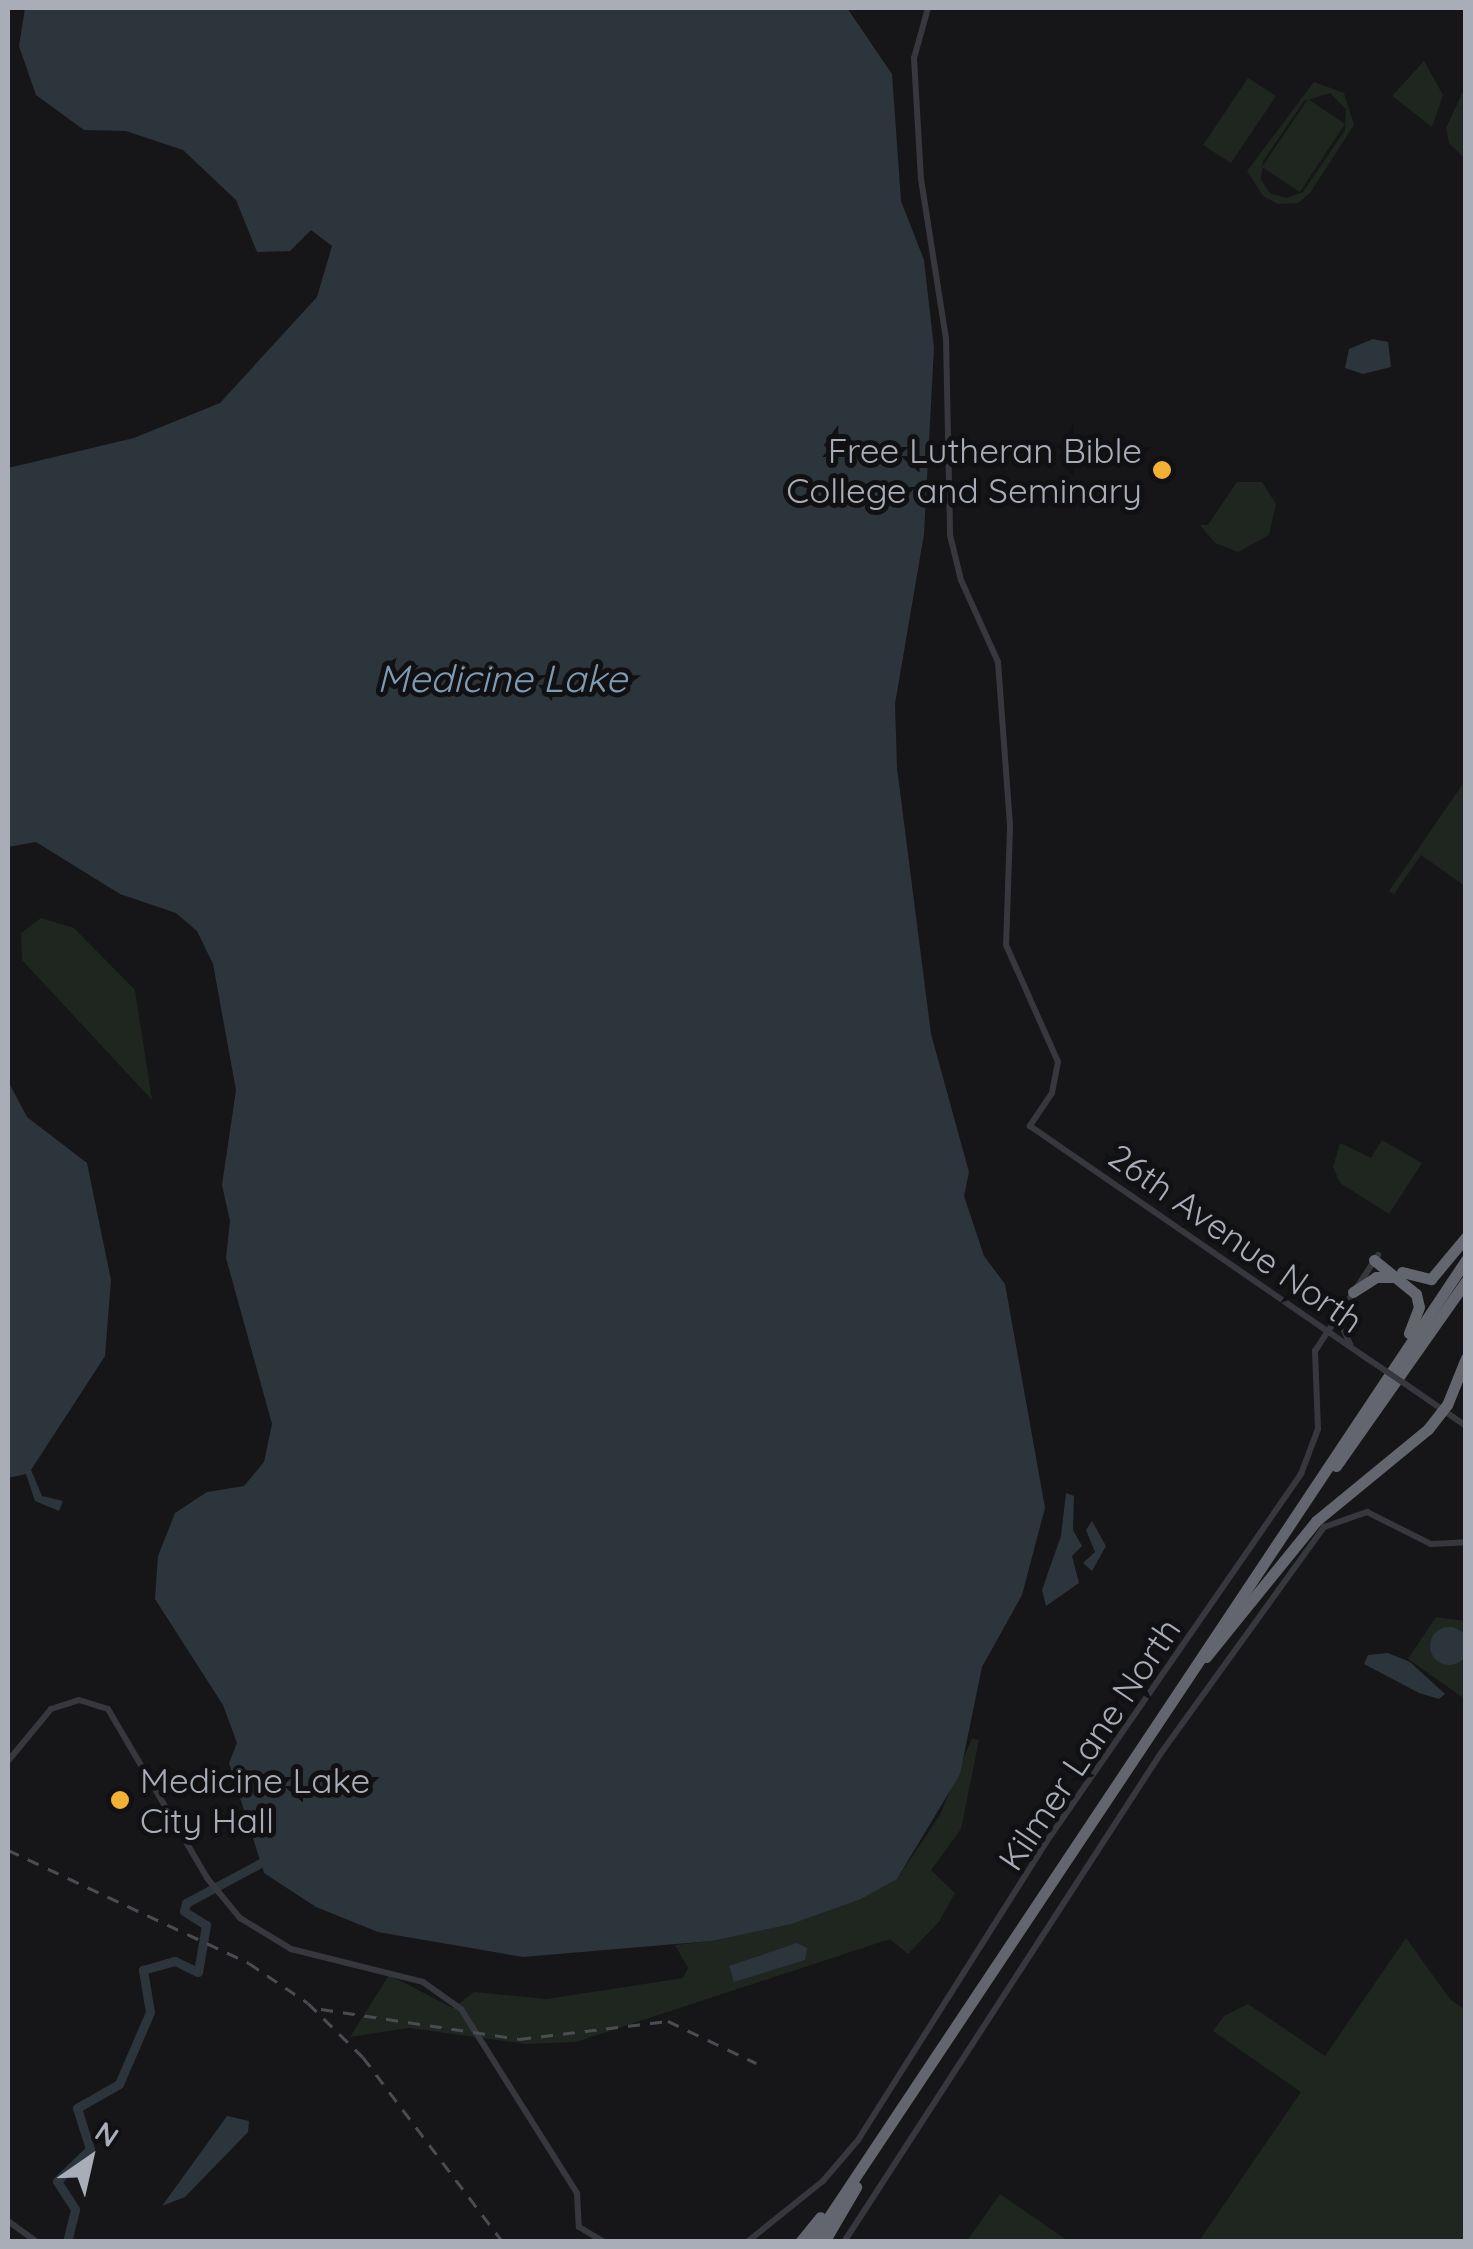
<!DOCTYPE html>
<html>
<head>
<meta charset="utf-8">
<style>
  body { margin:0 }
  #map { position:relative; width:1473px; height:2249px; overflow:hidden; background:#161618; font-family:Quicksand,sans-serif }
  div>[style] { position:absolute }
  .green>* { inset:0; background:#1e261f }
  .water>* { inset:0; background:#2c353c }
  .round { border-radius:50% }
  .river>* { height:9px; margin:-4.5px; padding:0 4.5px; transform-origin:4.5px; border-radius:4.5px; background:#2c353c }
  .minor>* { height:6px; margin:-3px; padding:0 3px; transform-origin:3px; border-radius:3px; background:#37383d }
  .highway>* { height:11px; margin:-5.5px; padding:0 5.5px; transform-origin:5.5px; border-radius:5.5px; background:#63666e }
  .rail>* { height:2.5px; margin-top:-1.25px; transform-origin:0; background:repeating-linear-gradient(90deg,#4a4c52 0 12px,transparent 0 22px) }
  .minor-bridge>* { height:6px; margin:-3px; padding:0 3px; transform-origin:3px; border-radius:3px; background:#37383d }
  .dots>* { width:28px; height:28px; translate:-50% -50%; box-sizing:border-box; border:5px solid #111113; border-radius:50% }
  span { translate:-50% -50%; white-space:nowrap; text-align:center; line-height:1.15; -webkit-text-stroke:10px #111113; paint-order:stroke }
  .poi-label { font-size:35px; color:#a8adb8 }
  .right { translate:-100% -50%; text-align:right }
  .left { translate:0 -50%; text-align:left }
  .street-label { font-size:35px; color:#a8adb8 }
  .water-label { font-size:38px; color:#7f9bb3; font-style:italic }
  .frame { position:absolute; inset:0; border:10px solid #a8adb8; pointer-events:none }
  .north { position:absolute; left:40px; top:2109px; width:100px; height:100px; -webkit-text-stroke:8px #111113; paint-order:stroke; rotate:34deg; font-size:28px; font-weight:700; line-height:40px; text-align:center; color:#a8adb8 }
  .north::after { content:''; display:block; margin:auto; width:35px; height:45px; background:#a8adb8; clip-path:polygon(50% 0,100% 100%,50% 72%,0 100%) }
</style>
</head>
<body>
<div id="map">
  <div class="green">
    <div style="clip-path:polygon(1424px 61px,1443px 95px,1432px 127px,1392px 96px)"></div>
    <div style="clip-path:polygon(1248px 78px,1276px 96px,1231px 163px,1203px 145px)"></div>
    <div style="clip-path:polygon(evenodd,1314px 82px,1344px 93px,1354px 125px,1310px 193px,1298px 203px,1278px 204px,1263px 196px,1247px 171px,1314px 82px,1330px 93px,1346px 109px,1345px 130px,1303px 192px,1287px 198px,1271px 194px,1261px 180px,1263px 161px,1304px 101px,1330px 93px)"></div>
    <div style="clip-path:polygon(1465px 87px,1465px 159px,1449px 143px,1446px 128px)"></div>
    <div style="clip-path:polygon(1308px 99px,1345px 124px,1300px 192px,1262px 167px)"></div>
    <div style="clip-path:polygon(1237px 482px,1262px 482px,1276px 504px,1269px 535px,1238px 552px,1215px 543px,1200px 525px,1208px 525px)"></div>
    <div style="clip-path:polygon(1465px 781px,1465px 886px,1421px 855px,1394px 894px,1389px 891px)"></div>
    <div style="clip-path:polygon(41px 918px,74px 928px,135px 990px,152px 1100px,22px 960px,21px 933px)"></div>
    <div style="clip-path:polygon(1382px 1140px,1422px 1163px,1389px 1214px,1340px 1183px,1333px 1167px,1340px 1143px,1371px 1158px)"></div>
    <div style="clip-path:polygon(1436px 1617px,1465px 1621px,1465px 1699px,1408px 1659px)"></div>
    <div style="clip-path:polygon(972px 1738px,979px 1740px,961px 1829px,931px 1870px,955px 1893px,939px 1922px,908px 1954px,890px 1939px,576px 2042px,527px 2044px,409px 2028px,350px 2037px,389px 1975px,453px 2008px,474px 1992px,547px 1999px,683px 1978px,688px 1968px,675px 1945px,711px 1941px,897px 1879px,940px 1815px)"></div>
    <div style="clip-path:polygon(1406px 1938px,1450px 1999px,1465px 2010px,1465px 2241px,1199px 2241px,1301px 2092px,1213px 2031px,1224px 2016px,1248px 2004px,1325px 2056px)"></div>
    <div style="clip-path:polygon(1000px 2194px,1068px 2241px,967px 2241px)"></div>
  </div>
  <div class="water">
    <div style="clip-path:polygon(25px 8px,847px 8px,892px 74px,901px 201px,924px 260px,934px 348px,924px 534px,895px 704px,897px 768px,931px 1034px,969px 1172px,964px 1196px,984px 1256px,1005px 1284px,1045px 1508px,1022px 1595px,982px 1667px,960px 1774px,897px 1879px,861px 1899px,791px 1924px,711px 1941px,523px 1957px,378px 1932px,316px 1907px,264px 1873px,229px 1763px,237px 1743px,223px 1705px,155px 1599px,158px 1556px,175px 1513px,207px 1492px,244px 1486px,264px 1462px,272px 1424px,226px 1258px,230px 1221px,222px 1185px,236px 1090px,213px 964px,197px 931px,176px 913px,120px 894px,36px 842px,8px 847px,8px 468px,134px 438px,220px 403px,317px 297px,332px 246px,311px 230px,290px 251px,257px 252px,236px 200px,183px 150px,126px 131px,84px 130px,36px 95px,19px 46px)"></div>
    <div style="clip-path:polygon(1373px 339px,1388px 342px,1391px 367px,1363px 374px,1345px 368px,1349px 349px)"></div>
    <div style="clip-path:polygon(8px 1081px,27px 1117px,87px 1163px,111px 1280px,105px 1356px,31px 1470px,42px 1496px,63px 1501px,59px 1511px,35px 1501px,26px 1474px,8px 1478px)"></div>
    <div style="clip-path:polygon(1066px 1493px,1074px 1496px,1073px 1530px,1082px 1546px,1072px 1556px,1079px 1583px,1046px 1606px,1042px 1590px,1061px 1536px)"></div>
    <div style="clip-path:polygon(1092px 1521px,1106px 1546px,1092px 1571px,1083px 1563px,1095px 1552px,1086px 1530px)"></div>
    <div class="round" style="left:1430px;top:1627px;width:38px;height:38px"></div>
    <div style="clip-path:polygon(1388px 1653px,1410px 1662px,1445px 1694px,1439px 1699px,1419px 1693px,1364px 1664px,1368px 1655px)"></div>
    <div style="clip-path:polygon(797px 1943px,807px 1948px,805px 1960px,734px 1982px,729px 1966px)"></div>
    <div style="clip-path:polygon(227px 2116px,249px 2121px,248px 2132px,185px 2197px,162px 2206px)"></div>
  </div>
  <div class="river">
    <div style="left:67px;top:2242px;width:34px;rotate:-76deg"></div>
    <div style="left:75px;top:2209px;width:33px;rotate:-123deg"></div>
    <div style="left:57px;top:2181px;width:46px;rotate:-44.1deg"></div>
    <div style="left:90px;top:2149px;width:43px;rotate:-107.6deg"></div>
    <div style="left:77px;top:2108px;width:48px;rotate:-29.7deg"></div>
    <div style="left:119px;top:2084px;width:78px;rotate:-66.7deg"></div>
    <div style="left:150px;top:2012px;width:43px;rotate:-99.5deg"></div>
    <div style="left:143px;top:1970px;width:33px;rotate:-16deg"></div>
    <div style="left:175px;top:1961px;width:25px;rotate:26deg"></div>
    <div style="left:198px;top:1972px;width:48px;rotate:-80.3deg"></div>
    <div style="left:206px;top:1925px;width:26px;rotate:-148deg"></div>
    <div style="left:184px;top:1911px;width:8px;rotate:-76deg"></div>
    <div style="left:186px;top:1903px;width:93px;rotate:-28.2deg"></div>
  </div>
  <div class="minor">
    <div style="left:928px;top:8px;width:52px;rotate:105.6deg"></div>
    <div style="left:914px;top:58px;width:121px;rotate:86.7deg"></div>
    <div style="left:921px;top:179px;width:162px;rotate:81.1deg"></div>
    <div style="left:946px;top:339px;width:196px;rotate:88.8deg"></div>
    <div style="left:950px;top:535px;width:46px;rotate:76.3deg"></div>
    <div style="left:961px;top:580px;width:90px;rotate:65.7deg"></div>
    <div style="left:998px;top:662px;width:165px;rotate:85.8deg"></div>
    <div style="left:1010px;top:827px;width:118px;rotate:91.9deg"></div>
    <div style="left:1006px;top:945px;width:128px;rotate:66deg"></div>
    <div style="left:1058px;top:1062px;width:32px;rotate:101deg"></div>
    <div style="left:1052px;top:1093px;width:40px;rotate:124deg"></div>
    <div style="left:1030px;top:1126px;width:414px;rotate:34.6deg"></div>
    <div style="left:1345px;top:1309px;width:17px;rotate:100deg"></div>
    <div style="left:1342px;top:1326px;width:20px;rotate:66deg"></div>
    <div style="left:1404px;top:1383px;width:75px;rotate:34.7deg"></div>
    <div style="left:8px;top:1761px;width:67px;rotate:-50.4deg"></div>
    <div style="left:51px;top:1709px;width:29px;rotate:-18deg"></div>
    <div style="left:79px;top:1700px;width:30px;rotate:17deg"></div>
    <div style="left:108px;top:1709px;width:196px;rotate:59.6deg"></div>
    <div style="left:207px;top:1878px;width:52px;rotate:50.5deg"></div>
    <div style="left:240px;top:1918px;width:60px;rotate:31.3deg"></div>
    <div style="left:291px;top:1949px;width:136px;rotate:14deg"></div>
    <div style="left:423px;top:1982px;width:47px;rotate:35.4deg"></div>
    <div style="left:461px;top:2009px;width:218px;rotate:57.8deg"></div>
    <div style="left:577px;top:2193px;width:34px;rotate:87deg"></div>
    <div style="left:579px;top:2227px;width:29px;rotate:31deg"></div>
    <div style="left:8px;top:2221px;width:36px;rotate:36deg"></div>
    <div style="left:747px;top:2242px;width:97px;rotate:-38.8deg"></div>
    <div style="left:823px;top:2181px;width:54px;rotate:-49.5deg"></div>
    <div style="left:858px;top:2140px;width:357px;rotate:-57.7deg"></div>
    <div style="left:1049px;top:1838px;width:443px;rotate:-55.3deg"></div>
    <div style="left:1301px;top:1474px;width:48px;rotate:-69.3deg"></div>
    <div style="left:1318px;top:1429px;width:78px;rotate:-92.2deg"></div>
    <div style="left:1315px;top:1351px;width:115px;rotate:-56.7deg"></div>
    <div style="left:844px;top:2242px;width:583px;rotate:-57.05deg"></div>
    <div style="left:1161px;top:1753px;width:279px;rotate:-54.2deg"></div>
    <div style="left:1324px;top:1527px;width:46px;rotate:-19.2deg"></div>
    <div style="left:1367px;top:1512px;width:72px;rotate:26.6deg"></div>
    <div style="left:1431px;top:1544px;width:35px;rotate:-3deg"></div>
  </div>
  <div class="highway">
    <div style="left:1374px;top:1260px;width:54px;rotate:39deg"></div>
    <div style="left:1416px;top:1294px;width:13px;rotate:77deg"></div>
    <div style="left:1419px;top:1307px;width:28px;rotate:111deg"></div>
    <div style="left:1402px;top:1272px;width:30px;rotate:14deg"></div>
    <div style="left:1431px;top:1279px;width:55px;rotate:-50.2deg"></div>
    <div style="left:1353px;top:1292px;width:27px;rotate:-33deg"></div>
    <div style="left:1376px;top:1277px;width:21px"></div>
    <div style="left:1336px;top:1466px;width:226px;rotate:-54.9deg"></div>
    <div style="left:1206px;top:1657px;width:175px;rotate:-51deg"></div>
    <div style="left:1316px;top:1521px;width:145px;rotate:-39.4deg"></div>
    <div style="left:1428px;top:1429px;width:31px;rotate:-52deg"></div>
    <div style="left:1447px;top:1405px;width:51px;rotate:-68deg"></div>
    <div style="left:800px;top:2242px;width:32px;rotate:-51deg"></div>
    <div style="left:812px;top:2242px;width:1180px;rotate:-56.34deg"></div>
    <div style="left:824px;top:2242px;width:64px;rotate:-59.8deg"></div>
  </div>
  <div class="rail">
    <div style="left:8px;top:1850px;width:266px;rotate:25.1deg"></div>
    <div style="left:249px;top:1963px;width:71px;rotate:34.1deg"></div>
    <div style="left:308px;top:2003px;width:77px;rotate:44.5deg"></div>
    <div style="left:363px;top:2057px;width:232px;rotate:52.9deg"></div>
    <div style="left:321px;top:2009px;width:200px;rotate:8.6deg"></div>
    <div style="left:519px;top:2039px;width:150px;rotate:-6.9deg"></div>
    <div style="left:668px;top:2021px;width:98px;rotate:25.5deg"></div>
  </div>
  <div class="minor-bridge">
    <div style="left:1371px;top:1361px;width:40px;rotate:34deg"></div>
  </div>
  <div class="dots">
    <div style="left:1162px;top:470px;background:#f2b134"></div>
    <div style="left:120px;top:1800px;background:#f2b134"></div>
  </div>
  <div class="poi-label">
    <span class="right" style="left:1142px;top:470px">Free Lutheran Bible<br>College and Seminary</span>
    <span class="left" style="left:140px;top:1800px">Medicine Lake<br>City Hall</span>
  </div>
  <div class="street-label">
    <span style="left:1236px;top:1238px;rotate:35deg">26th Avenue North</span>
    <span style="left:1089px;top:1744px;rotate:-56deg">Kilmer Lane North</span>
  </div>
  <div class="water-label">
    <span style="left:502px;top:679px">Medicine Lake</span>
  </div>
  <div class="frame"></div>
  <div class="north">N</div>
</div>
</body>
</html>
